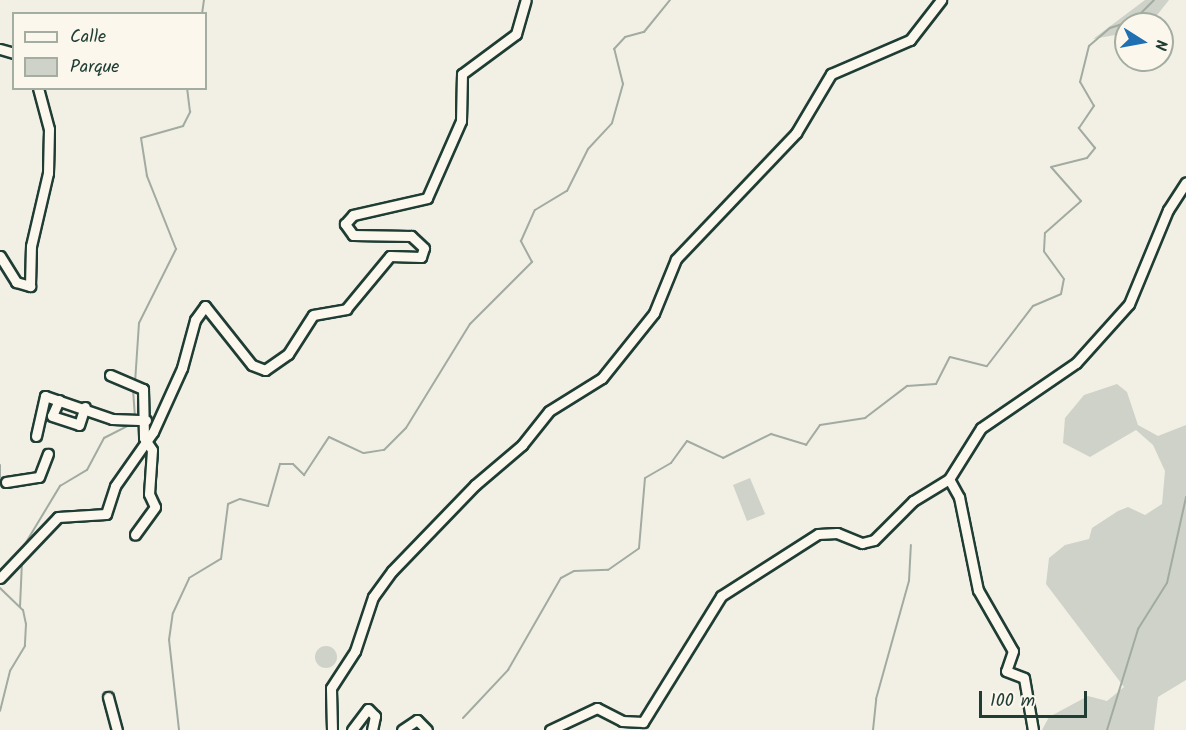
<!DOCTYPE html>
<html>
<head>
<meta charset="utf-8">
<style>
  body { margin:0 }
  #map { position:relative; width:1186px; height:730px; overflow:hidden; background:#f2f0e5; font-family:Kalam,sans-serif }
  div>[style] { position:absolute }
  .green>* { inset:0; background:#cfd2c8 }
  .round { border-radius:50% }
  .stream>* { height:2px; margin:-1px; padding:0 1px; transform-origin:1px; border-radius:1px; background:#a2aba1 }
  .roads { filter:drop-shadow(2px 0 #1f3d34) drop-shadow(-2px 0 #1f3d34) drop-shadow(0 2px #1f3d34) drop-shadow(0 -2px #1f3d34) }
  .minor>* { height:9px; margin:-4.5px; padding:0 4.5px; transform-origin:4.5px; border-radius:4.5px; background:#fbf7ec }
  span { translate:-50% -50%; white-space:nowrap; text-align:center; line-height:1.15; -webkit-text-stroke:5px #fbf7ec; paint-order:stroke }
  .legend { position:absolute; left:12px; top:12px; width:195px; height:78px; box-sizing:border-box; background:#fbf7ec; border:2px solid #a3ada2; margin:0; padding:8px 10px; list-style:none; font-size:18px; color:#1f3d34 }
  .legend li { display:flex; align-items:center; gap:12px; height:30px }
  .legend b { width:30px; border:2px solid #a3ada2 }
  .north { position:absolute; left:1114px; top:12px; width:60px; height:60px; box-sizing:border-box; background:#fbf7ec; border:2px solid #a3ada2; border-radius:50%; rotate:101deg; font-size:16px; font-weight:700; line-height:24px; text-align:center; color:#1f3d34 }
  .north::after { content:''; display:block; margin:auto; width:21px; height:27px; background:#1f6fb2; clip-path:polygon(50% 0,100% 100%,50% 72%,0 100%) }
  .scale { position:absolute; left:979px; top:691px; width:108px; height:27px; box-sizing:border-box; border:3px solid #1f3d34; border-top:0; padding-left:8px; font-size:18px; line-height:21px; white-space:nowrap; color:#1f3d34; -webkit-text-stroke:4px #fbf7ec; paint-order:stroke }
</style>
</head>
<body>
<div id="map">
  <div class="green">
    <div style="clip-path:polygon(1145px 0,1169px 0,1150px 24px,1126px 24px,1126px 33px,1093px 39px)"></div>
    <div style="clip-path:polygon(1117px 384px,1127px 392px,1138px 425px,1158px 436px,1186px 425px,1186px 680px,1158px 697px,1154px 730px,1042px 730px,1049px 717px,1088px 696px,1107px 701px,1124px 687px,1046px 584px,1049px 558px,1065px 545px,1089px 539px,1092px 528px,1118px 511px,1128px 507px,1145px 515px,1162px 504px,1165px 471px,1153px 445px,1136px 430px,1090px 457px,1063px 443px,1065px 418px,1084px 395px)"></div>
    <div style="clip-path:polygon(750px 478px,765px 514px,747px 521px,733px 485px)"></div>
    <div class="round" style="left:315px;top:646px;width:22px;height:22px"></div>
  </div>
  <div class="stream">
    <div style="left:202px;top:14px;width:14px;rotate:-82deg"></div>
    <div style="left:135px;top:383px;width:60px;rotate:-86.2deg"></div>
    <div style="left:139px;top:323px;width:83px;rotate:-63.4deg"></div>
    <div style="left:176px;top:249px;width:79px;rotate:-111.7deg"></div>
    <div style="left:147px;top:176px;width:38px;rotate:-99deg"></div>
    <div style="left:141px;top:138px;width:44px;rotate:-15.9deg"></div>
    <div style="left:183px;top:126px;width:16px;rotate:-63deg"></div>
    <div style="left:190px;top:112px;width:24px;rotate:-97deg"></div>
    <div style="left:133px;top:389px;width:27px;rotate:86deg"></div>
    <div style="left:0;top:465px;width:12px;rotate:90deg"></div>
    <div style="left:22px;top:549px;width:74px;rotate:-58.9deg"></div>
    <div style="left:60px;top:486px;width:31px;rotate:-31deg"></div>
    <div style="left:87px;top:470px;width:36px;rotate:-62deg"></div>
    <div style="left:104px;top:438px;width:30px;rotate:-27deg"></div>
    <div style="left:0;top:588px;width:32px;rotate:44deg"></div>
    <div style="left:23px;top:610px;width:14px;rotate:78deg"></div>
    <div style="left:26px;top:624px;width:22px;rotate:93deg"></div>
    <div style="left:25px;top:646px;width:29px;rotate:121deg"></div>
    <div style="left:10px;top:671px;width:41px;rotate:104deg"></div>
    <div style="left:20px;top:607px;width:46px;rotate:-87.5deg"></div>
    <div style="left:463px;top:718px;width:66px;rotate:-46.8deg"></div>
    <div style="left:508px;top:670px;width:106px;rotate:-60.1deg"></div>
    <div style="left:561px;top:578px;width:15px;rotate:-28deg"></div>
    <div style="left:574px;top:571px;width:34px;rotate:-2deg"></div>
    <div style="left:608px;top:570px;width:38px;rotate:-35deg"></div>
    <div style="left:639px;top:548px;width:70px;rotate:-85.1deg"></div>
    <div style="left:645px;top:478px;width:30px;rotate:-30deg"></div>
    <div style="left:671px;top:463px;width:27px;rotate:-54deg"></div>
    <div style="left:687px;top:441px;width:40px;rotate:25deg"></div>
    <div style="left:723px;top:458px;width:54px;rotate:-26.6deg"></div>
    <div style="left:771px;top:434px;width:37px;rotate:17deg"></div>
    <div style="left:806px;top:445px;width:24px;rotate:-55deg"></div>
    <div style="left:820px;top:425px;width:46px;rotate:-8.8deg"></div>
    <div style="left:865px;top:418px;width:53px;rotate:-37.3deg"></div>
    <div style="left:907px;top:386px;width:29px;rotate:-4deg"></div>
    <div style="left:936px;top:384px;width:30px;rotate:-63deg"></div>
    <div style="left:950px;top:357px;width:38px;rotate:14deg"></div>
    <div style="left:987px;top:366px;width:76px;rotate:-52.5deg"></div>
    <div style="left:1033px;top:306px;width:30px;rotate:-23deg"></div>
    <div style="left:1061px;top:294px;width:15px;rotate:-79deg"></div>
    <div style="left:1064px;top:279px;width:34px;rotate:-126deg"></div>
    <div style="left:1044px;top:251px;width:18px;rotate:-87deg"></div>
    <div style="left:1045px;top:233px;width:48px;rotate:-41.6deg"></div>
    <div style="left:1081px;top:201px;width:45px;rotate:-131.4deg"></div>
    <div style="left:1051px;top:167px;width:37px;rotate:-14deg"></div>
    <div style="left:1087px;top:158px;width:13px;rotate:-51deg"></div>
    <div style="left:1095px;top:148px;width:26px;rotate:-129deg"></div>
    <div style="left:1079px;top:128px;width:27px;rotate:-56deg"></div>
    <div style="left:1094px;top:106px;width:28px;rotate:-120deg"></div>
    <div style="left:1080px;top:82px;width:37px;rotate:-76deg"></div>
    <div style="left:1089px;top:46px;width:28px;rotate:-41deg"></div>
    <div style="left:1110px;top:28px;width:25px;rotate:-18deg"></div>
    <div style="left:1134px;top:20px;width:28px;rotate:-45deg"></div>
    <div style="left:179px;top:730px;width:91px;rotate:-96.3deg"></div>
    <div style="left:169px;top:640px;width:27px;rotate:-82deg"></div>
    <div style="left:173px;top:613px;width:38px;rotate:-65deg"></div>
    <div style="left:189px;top:578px;width:37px;rotate:-31deg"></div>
    <div style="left:221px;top:559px;width:55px;rotate:-82.7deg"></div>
    <div style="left:228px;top:504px;width:13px;rotate:-23deg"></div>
    <div style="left:240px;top:499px;width:29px;rotate:14deg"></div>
    <div style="left:268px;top:506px;width:44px;rotate:-74.1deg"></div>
    <div style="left:280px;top:464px;width:13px"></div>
    <div style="left:293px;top:464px;width:16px;rotate:45deg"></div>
    <div style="left:304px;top:475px;width:45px;rotate:-56.7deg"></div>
    <div style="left:329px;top:437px;width:38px;rotate:25deg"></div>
    <div style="left:364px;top:453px;width:20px;rotate:-9deg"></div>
    <div style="left:384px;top:450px;width:31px;rotate:-45deg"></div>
    <div style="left:406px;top:428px;width:122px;rotate:-58.4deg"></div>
    <div style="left:470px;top:324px;width:88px;rotate:-45deg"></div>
    <div style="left:532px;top:262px;width:24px;rotate:-118deg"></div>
    <div style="left:521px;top:241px;width:34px;rotate:-66deg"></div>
    <div style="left:535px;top:210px;width:37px;rotate:-31deg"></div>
    <div style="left:567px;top:191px;width:47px;rotate:-63.4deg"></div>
    <div style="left:588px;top:149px;width:35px;rotate:-47deg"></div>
    <div style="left:612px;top:123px;width:41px;rotate:-74.2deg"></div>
    <div style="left:623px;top:84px;width:36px;rotate:-104deg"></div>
    <div style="left:614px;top:49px;width:16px;rotate:-47deg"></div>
    <div style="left:625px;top:37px;width:20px;rotate:-15deg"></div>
    <div style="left:644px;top:32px;width:41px;rotate:-50.9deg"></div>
    <div style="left:873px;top:730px;width:31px;rotate:-84deg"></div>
    <div style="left:876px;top:699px;width:123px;rotate:-74.4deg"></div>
    <div style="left:909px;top:581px;width:36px;rotate:-87deg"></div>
    <div style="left:1107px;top:730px;width:106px;rotate:-72.9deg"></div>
    <div style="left:1138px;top:629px;width:54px;rotate:-57.8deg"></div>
    <div style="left:1167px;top:583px;width:88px;rotate:-77.5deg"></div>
  </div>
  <div class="roads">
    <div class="minor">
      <div style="left:0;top:49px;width:15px;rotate:16deg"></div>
      <div style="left:0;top:256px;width:31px;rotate:58deg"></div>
      <div style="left:16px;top:282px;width:15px;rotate:16deg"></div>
      <div style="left:30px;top:286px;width:40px;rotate:-88.6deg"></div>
      <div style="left:31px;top:246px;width:75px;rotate:-76.9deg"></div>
      <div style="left:48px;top:173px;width:44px;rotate:-88.7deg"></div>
      <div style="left:49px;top:129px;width:42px;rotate:-105deg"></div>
      <div style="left:110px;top:375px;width:36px;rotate:23deg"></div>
      <div style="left:143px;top:389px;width:49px;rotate:88.8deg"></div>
      <div style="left:144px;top:438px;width:14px;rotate:56deg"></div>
      <div style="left:152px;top:450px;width:44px;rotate:93.9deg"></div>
      <div style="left:149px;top:494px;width:14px;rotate:65deg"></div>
      <div style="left:155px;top:507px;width:34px;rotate:126deg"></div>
      <div style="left:59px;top:400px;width:17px;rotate:114deg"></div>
      <div style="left:52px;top:416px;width:28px;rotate:18deg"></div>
      <div style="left:79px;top:425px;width:19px;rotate:-72deg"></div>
      <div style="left:36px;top:436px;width:41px;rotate:-77.3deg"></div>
      <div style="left:45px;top:396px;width:71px;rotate:18.9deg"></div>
      <div style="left:112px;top:419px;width:34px;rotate:2deg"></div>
      <div style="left:949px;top:479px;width:21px;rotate:61deg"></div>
      <div style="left:959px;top:497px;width:95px;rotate:78.5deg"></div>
      <div style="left:978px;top:590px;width:70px;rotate:60.2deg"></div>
      <div style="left:1013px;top:651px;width:21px;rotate:109deg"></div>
      <div style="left:1006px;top:671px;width:19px;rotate:21deg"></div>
      <div style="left:1024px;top:678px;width:53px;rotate:80.2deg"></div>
      <div style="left:6px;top:482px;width:33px;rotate:-9deg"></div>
      <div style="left:39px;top:477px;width:25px;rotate:-69deg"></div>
      <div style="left:0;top:578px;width:84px;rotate:-46.4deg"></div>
      <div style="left:58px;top:517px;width:48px;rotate:-3.6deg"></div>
      <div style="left:106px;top:514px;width:29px;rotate:-72deg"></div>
      <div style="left:115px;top:486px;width:66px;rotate:-54.9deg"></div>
      <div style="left:153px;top:432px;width:70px;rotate:-65.6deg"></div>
      <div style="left:182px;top:368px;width:50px;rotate:-74.8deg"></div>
      <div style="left:195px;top:320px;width:17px;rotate:-54deg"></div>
      <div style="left:205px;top:306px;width:75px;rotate:51.5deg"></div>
      <div style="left:252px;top:365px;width:14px;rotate:21deg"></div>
      <div style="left:265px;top:370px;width:28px;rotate:-35deg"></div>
      <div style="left:288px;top:354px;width:46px;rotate:-57.3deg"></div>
      <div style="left:313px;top:315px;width:34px;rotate:-10deg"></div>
      <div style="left:346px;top:309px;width:69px;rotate:-50.3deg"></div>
      <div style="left:390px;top:256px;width:31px;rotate:2deg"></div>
      <div style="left:421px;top:257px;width:9px;rotate:-72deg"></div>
      <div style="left:424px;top:248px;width:18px;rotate:-137deg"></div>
      <div style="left:411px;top:236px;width:58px;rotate:-179deg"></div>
      <div style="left:353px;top:235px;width:14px;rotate:-126deg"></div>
      <div style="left:345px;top:224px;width:12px;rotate:-48deg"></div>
      <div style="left:353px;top:215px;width:76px;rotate:-12.9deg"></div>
      <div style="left:427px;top:198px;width:84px;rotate:-66.2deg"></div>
      <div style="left:461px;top:121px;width:47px;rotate:-88.8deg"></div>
      <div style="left:462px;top:74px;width:67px;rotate:-36.5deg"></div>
      <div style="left:516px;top:34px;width:35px;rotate:-74deg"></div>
      <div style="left:108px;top:697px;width:34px;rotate:75deg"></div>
      <div style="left:332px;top:730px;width:42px;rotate:-91.4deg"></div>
      <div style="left:331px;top:688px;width:44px;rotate:-57deg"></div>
      <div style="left:355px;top:651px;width:57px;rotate:-71.6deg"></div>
      <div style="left:373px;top:597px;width:32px;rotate:-54deg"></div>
      <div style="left:392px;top:571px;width:120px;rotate:-46deg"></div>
      <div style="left:475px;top:485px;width:62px;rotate:-40.4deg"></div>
      <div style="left:522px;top:445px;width:43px;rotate:-51.5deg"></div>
      <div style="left:549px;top:411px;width:62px;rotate:-31.9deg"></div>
      <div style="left:602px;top:378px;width:83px;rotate:-51.3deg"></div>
      <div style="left:654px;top:313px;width:58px;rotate:-67.8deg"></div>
      <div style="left:676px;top:259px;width:174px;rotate:-46.4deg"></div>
      <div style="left:796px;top:133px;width:69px;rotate:-59.3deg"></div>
      <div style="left:831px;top:74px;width:86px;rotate:-23.3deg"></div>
      <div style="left:910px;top:40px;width:51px;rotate:-52.2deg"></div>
      <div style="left:352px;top:730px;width:26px;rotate:-53deg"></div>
      <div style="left:368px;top:709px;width:10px;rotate:45deg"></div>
      <div style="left:375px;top:716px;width:14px;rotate:102deg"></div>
      <div style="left:402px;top:730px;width:18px;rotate:-34deg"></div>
      <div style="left:417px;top:720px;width:14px;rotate:45deg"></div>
      <div style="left:550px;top:730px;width:52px;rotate:-25.1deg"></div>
      <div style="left:597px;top:708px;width:28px;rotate:27deg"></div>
      <div style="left:622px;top:721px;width:21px;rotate:3deg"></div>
      <div style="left:643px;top:722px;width:148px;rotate:-58.2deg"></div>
      <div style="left:721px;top:596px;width:115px;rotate:-32.6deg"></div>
      <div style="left:818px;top:534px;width:19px;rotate:-3deg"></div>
      <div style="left:837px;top:533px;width:27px;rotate:22deg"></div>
      <div style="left:862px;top:543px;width:12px;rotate:-14deg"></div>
      <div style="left:874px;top:540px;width:55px;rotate:-45deg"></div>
      <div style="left:913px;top:501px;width:42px;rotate:-31.4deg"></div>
      <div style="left:949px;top:479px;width:60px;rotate:-57.9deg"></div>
      <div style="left:981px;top:428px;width:115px;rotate:-34.4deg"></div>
      <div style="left:1076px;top:363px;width:79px;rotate:-48.1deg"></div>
      <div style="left:1129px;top:304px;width:102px;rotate:-67.5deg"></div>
      <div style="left:1168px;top:210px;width:33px;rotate:-57deg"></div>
    </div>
  </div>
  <ul class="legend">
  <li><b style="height:8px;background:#fbf7ec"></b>Calle</li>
  <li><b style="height:16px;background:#cfd2c8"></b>Parque</li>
  </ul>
  <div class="north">N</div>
  <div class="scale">100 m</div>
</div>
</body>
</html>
